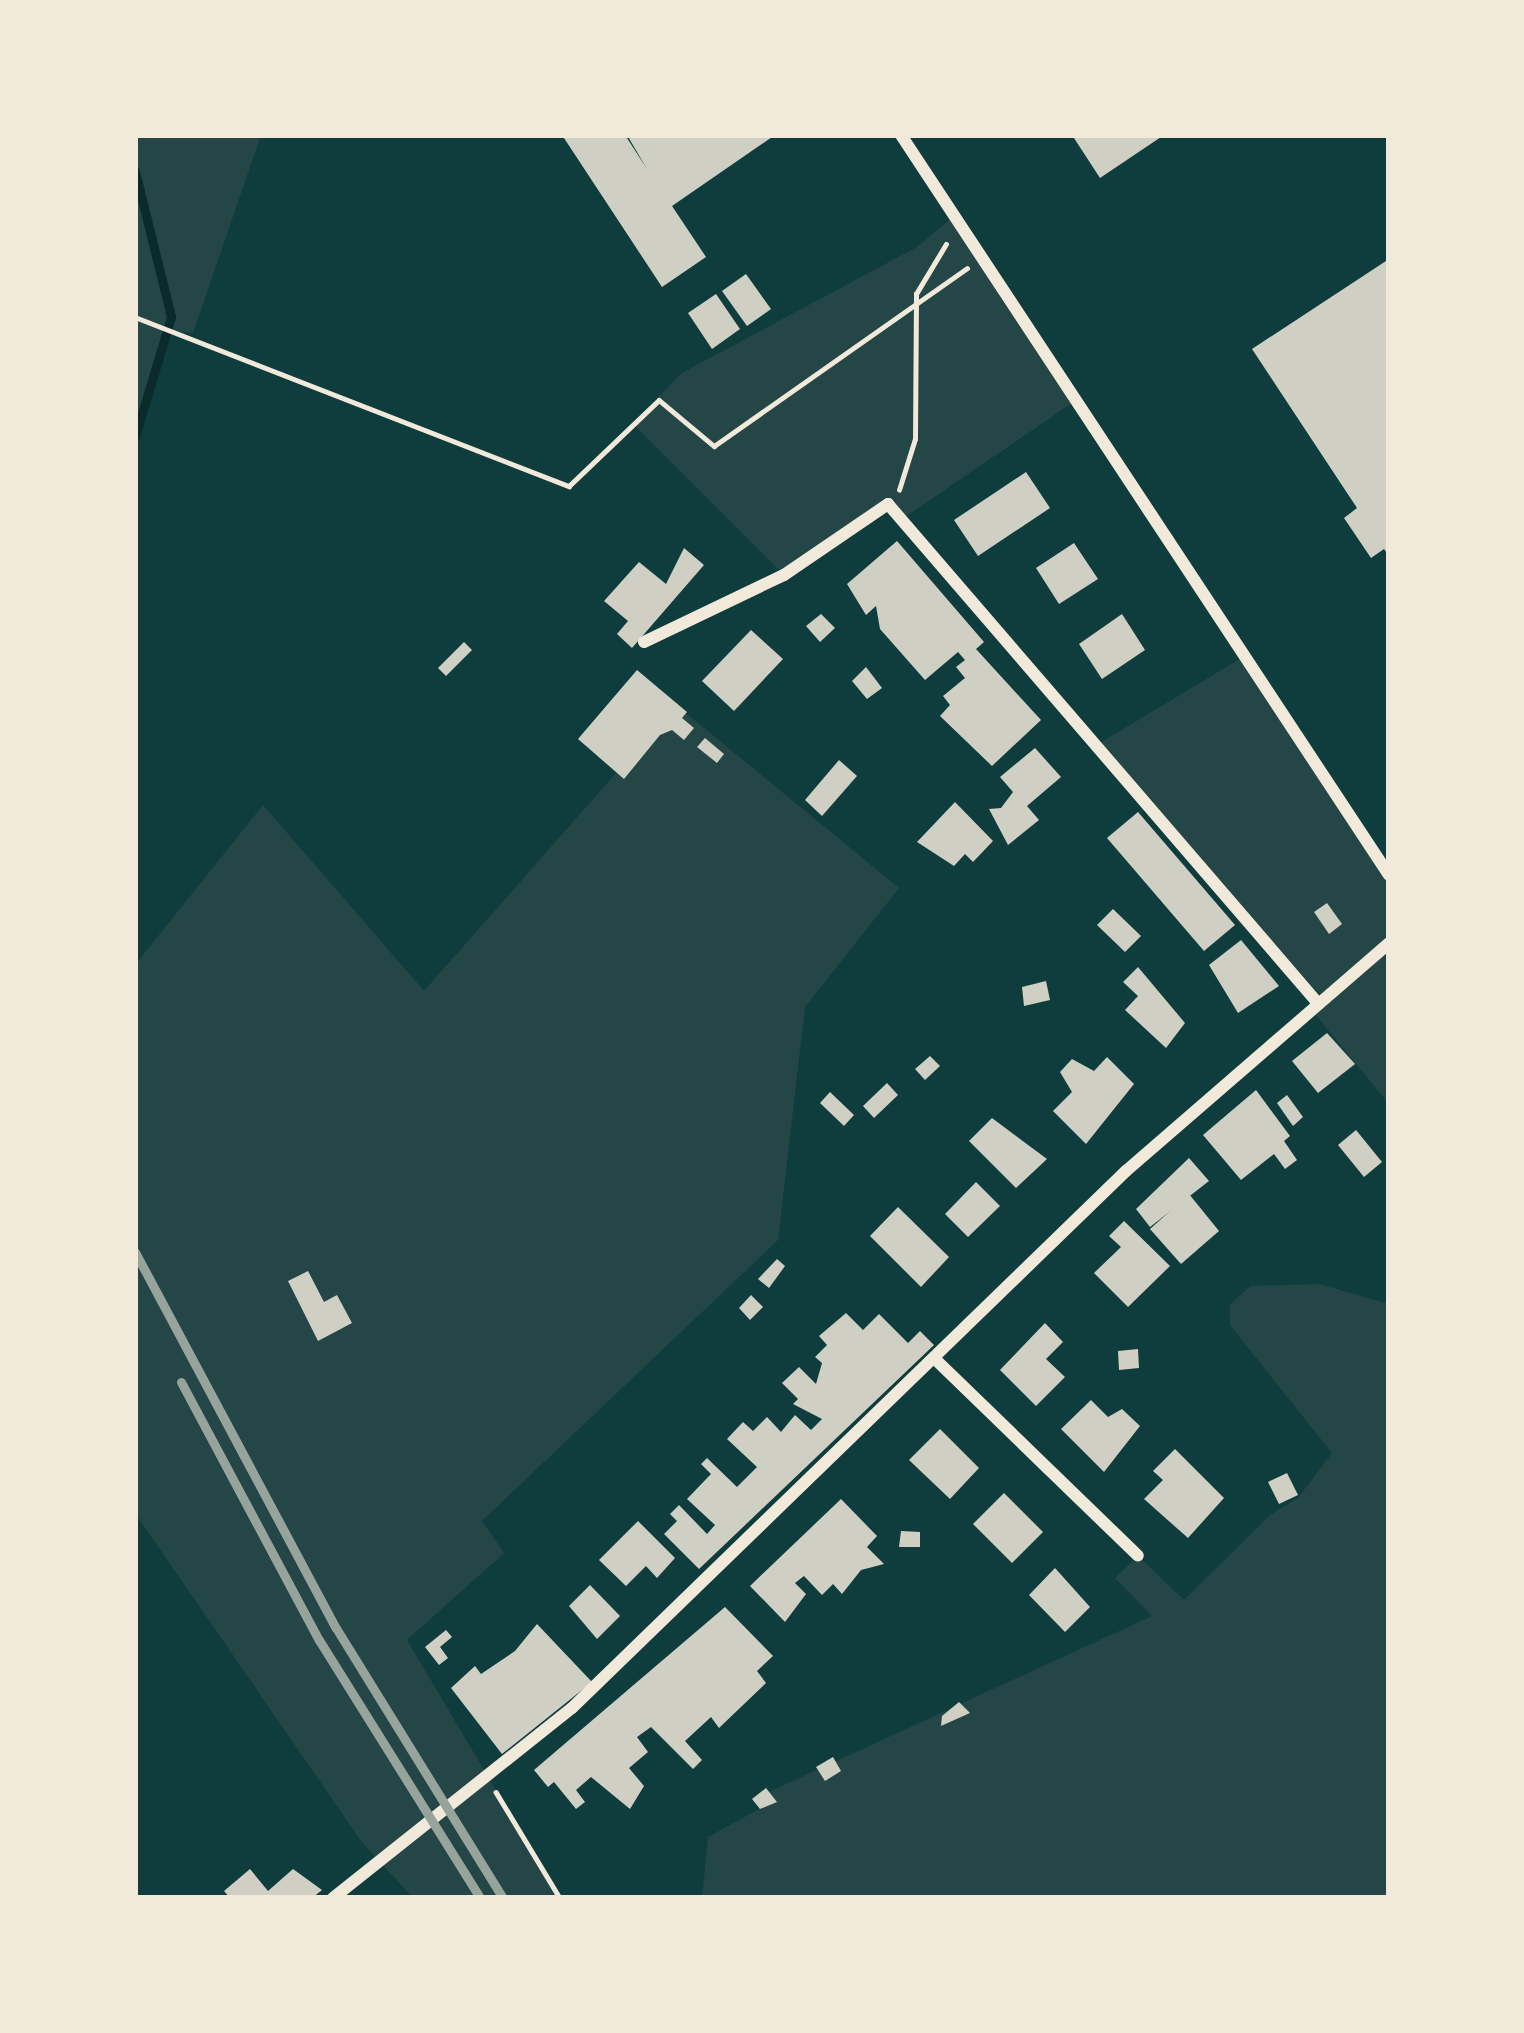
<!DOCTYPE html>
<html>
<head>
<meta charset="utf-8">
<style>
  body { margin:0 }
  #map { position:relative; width:1524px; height:2033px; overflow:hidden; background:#0f3d3e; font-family:Signika,sans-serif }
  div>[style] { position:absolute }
  .green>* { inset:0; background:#244646 }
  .stream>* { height:9px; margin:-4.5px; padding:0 4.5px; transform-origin:4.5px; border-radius:4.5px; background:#0a2a2b }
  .building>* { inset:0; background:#cfcfc3 }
  .path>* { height:4.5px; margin:-2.25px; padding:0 2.25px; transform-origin:2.25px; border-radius:2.25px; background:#f1e9da }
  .minor>* { height:12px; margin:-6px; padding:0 6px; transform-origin:6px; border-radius:6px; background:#f1e9da }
  .rail>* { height:9px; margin:-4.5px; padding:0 4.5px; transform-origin:4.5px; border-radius:4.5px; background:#97a49c }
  span { translate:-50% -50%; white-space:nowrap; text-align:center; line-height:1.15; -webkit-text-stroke:10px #f1e9da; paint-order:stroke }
  .frame { position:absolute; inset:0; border:138px solid #f1e9da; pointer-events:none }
</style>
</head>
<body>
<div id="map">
  <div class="green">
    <div style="clip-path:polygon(135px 135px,261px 135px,193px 333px,167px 330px,135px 435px)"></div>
    <div style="clip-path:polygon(954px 216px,1075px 401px,902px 519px,888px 504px,784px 575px,633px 424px,682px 373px,917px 247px)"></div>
    <div style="clip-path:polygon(1243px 657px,1389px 876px,1389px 1104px,1310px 1008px,1322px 997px,1095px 746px)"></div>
    <div style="clip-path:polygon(676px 705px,899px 888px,805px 1007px,778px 1240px,482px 1521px,504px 1553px,407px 1640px,560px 1898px,413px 1898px,361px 1841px,135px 1513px,135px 965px,263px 805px,424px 991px)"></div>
    <div style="clip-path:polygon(1319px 1284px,1389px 1304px,1389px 1898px,702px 1898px,708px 1837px,761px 1808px,758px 1797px,1152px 1616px,1115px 1578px,1138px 1556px,1184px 1600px,1270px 1515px,1298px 1498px,1332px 1453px,1230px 1325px,1230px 1305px,1250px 1286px)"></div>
  </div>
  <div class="stream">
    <div style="left:135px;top:171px;width:150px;rotate:76.1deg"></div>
    <div style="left:171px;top:317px;width:124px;rotate:106.8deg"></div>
  </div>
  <div class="building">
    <div style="clip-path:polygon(562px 135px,625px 135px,647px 169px,627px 135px,775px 135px,672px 206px,706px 257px,662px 287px)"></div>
    <div style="clip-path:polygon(1072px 135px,1164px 135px,1100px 178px)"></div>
    <div style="clip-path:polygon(1389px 259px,1389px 556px,1384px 549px,1371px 558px,1344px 518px,1357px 508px,1252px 349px)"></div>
    <div style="clip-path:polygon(746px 274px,771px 309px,747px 326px,722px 291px)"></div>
    <div style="clip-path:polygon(716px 294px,740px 329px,712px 349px,688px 313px)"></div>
    <div style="clip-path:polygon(1026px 472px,1050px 508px,978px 556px,954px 520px)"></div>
    <div style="clip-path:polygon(897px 541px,984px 642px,976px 649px,1041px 720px,992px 766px,940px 716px,950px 705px,943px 696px,965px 678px,956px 667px,965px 660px,958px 652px,925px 680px,880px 629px,876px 606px,866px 615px,847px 584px)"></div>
    <div style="clip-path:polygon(1074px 543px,1098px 579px,1059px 604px,1036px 568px)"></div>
    <div style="clip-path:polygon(684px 548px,704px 565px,632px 648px,617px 634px,628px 621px,604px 601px,639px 562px,666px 584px)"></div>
    <div style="clip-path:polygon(821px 614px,835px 628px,820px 642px,806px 626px)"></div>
    <div style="clip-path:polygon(1122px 614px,1145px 650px,1102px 679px,1079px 644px)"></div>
    <div style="clip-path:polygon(751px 630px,783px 659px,734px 711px,702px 681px)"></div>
    <div style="clip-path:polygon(464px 642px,472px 650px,446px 676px,438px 668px)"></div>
    <div style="clip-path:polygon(866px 667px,882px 688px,867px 699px,852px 681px)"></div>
    <div style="clip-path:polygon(637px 670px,687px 712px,682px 718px,694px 728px,684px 740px,672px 730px,660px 735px,624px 779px,578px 739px)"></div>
    <div style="clip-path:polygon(705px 738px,724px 754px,717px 763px,697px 747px)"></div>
    <div style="clip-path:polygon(1035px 748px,1061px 777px,1027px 806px,1039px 820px,1008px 845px,989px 809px,1001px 808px,1013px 792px,1000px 777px)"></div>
    <div style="clip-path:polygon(839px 760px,857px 776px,822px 816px,805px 800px)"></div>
    <div style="clip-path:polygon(955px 802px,993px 841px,973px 862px,965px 854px,954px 866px,917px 842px)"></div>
    <div style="clip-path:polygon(1138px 812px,1235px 925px,1204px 951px,1107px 838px)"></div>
    <div style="clip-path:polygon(1327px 903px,1342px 924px,1329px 934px,1314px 912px)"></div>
    <div style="clip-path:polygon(1113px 909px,1141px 936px,1125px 952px,1097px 925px)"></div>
    <div style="clip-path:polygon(1241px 940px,1279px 986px,1238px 1013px,1209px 965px)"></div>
    <div style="clip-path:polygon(1138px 967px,1185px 1023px,1166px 1048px,1125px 1010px,1138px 996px,1123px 982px)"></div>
    <div style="clip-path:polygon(1046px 981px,1050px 1000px,1024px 1006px,1022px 987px)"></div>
    <div style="clip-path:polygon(1327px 1033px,1355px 1064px,1318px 1093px,1292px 1061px)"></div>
    <div style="clip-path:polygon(930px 1056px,940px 1066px,925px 1080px,915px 1069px)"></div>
    <div style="clip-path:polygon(1107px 1057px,1134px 1084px,1086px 1144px,1053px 1111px,1072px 1092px,1060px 1072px,1072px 1059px,1094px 1071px)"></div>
    <div style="clip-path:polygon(887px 1083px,898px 1095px,874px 1118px,863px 1106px)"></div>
    <div style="clip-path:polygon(1256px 1090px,1290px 1136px,1284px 1141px,1297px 1160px,1285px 1169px,1274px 1154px,1241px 1180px,1203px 1135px)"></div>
    <div style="clip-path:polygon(830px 1092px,854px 1115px,844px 1126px,820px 1103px)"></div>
    <div style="clip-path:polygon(1287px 1095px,1303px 1117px,1293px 1126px,1277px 1103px)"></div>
    <div style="clip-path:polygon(992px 1118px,1047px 1159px,1016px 1188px,969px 1141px)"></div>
    <div style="clip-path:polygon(1356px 1130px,1382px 1162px,1364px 1177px,1338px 1145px)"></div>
    <div style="clip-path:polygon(1189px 1158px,1209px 1181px,1150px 1227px,1136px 1209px)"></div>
    <div style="clip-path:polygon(976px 1182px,1000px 1206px,968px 1237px,945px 1214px)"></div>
    <div style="clip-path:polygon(1189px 1194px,1219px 1231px,1181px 1264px,1150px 1229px)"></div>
    <div style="clip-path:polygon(898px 1207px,949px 1257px,921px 1287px,870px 1236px)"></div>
    <div style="clip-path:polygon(1124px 1221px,1170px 1266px,1128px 1307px,1094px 1273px,1121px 1247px,1109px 1236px)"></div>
    <div style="clip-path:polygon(777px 1259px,785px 1266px,769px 1288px,758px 1279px)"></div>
    <div style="clip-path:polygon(308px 1271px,324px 1302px,337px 1295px,352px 1323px,318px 1341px,288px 1281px)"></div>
    <div style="clip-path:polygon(751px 1295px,763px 1307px,750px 1320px,739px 1308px)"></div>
    <div style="clip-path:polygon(846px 1313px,863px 1330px,879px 1314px,908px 1343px,920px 1331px,934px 1345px,699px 1569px,664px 1534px,677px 1521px,670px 1514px,679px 1505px,707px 1534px,715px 1525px,687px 1499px,711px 1474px,701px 1464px,707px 1458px,737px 1487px,757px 1467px,727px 1439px,743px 1422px,753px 1431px,767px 1417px,781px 1432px,795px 1415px,811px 1430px,822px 1419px,793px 1404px,798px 1399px,782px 1383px,799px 1367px,816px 1384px,822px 1363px,815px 1357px,827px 1345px,819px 1336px)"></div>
    <div style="clip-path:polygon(1045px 1323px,1063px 1342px,1046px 1359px,1065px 1377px,1036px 1406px,1000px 1370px)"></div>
    <div style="clip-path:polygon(1138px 1349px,1139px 1368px,1119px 1370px,1118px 1351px)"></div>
    <div style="clip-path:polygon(1091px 1400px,1108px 1417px,1122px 1409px,1140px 1426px,1104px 1472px,1061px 1429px)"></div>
    <div style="clip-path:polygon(940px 1429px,979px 1468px,950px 1499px,909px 1460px)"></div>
    <div style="clip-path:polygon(1175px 1449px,1224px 1498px,1188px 1538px,1144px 1499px,1163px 1480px,1153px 1471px)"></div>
    <div style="clip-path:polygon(1287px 1473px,1298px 1495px,1279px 1504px,1268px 1482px)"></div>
    <div style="clip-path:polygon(1004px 1493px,1043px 1532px,1012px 1563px,973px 1524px)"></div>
    <div style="clip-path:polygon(841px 1499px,877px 1536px,867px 1547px,884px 1564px,861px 1570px,842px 1594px,833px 1584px,822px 1595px,804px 1576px,795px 1583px,806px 1594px,785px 1622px,750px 1586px)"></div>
    <div style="clip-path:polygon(638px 1521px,675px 1558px,657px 1578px,646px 1566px,626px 1586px,599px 1560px)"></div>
    <div style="clip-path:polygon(901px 1531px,920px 1532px,920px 1547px,899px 1547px)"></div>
    <div style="clip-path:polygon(1055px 1568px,1090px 1607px,1065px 1632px,1029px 1595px)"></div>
    <div style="clip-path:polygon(590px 1585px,620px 1616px,597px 1639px,569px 1606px)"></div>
    <div style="clip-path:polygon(725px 1607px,773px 1656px,757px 1671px,766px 1683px,719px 1728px,711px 1717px,685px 1741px,702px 1760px,693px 1769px,651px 1727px,637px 1737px,648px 1752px,629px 1768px,644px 1786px,630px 1809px,591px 1777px,576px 1790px,585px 1802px,576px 1809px,554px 1782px,548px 1787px,534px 1770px)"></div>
    <div style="clip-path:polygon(537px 1624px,592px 1682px,502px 1754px,451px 1688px,475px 1666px,481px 1674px,515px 1651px)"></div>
    <div style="clip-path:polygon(446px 1630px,452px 1637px,440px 1647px,448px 1658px,439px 1665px,425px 1647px)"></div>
    <div style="clip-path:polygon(959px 1702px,970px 1713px,941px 1726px,942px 1716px)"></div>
    <div style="clip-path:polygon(833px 1757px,841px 1771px,825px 1781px,816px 1767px)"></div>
    <div style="clip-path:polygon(766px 1788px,777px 1802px,760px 1809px,752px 1799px)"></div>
    <div style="clip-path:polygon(250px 1869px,268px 1891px,293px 1869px,322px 1890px,312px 1898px,230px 1898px,224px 1891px)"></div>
  </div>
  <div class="path">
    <div style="left:135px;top:317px;width:466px;rotate:21.3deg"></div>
    <div style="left:569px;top:486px;width:124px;rotate:-43.7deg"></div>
    <div style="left:659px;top:400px;width:72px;rotate:39.9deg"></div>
    <div style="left:714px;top:446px;width:309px;rotate:-35.1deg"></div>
    <div style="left:899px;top:490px;width:53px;rotate:-72.6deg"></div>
    <div style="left:915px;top:439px;width:145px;rotate:-89.6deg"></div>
    <div style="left:916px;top:294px;width:58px;rotate:-59deg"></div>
    <div style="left:496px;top:1792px;width:124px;rotate:58.9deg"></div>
  </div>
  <div class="minor">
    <div style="left:901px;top:135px;width:886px;rotate:56.6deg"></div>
    <div style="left:644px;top:642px;width:155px;rotate:-25.6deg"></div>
    <div style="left:784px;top:575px;width:126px;rotate:-34.3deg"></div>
    <div style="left:888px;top:504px;width:657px;rotate:49.26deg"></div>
    <div style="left:936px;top:1360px;width:281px;rotate:44.1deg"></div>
    <div style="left:333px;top:1898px;width:305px;rotate:-38.5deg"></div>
    <div style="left:572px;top:1708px;width:772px;rotate:-44.11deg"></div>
    <div style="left:1126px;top:1171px;width:348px;rotate:-40.9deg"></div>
  </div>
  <div class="rail">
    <div style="left:135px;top:1252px;width:426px;rotate:61.9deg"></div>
    <div style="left:336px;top:1628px;width:317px;rotate:58.3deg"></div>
    <div style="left:181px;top:1382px;width:293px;rotate:61.9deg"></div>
    <div style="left:319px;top:1640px;width:304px;rotate:58deg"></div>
  </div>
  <div class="frame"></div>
</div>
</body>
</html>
